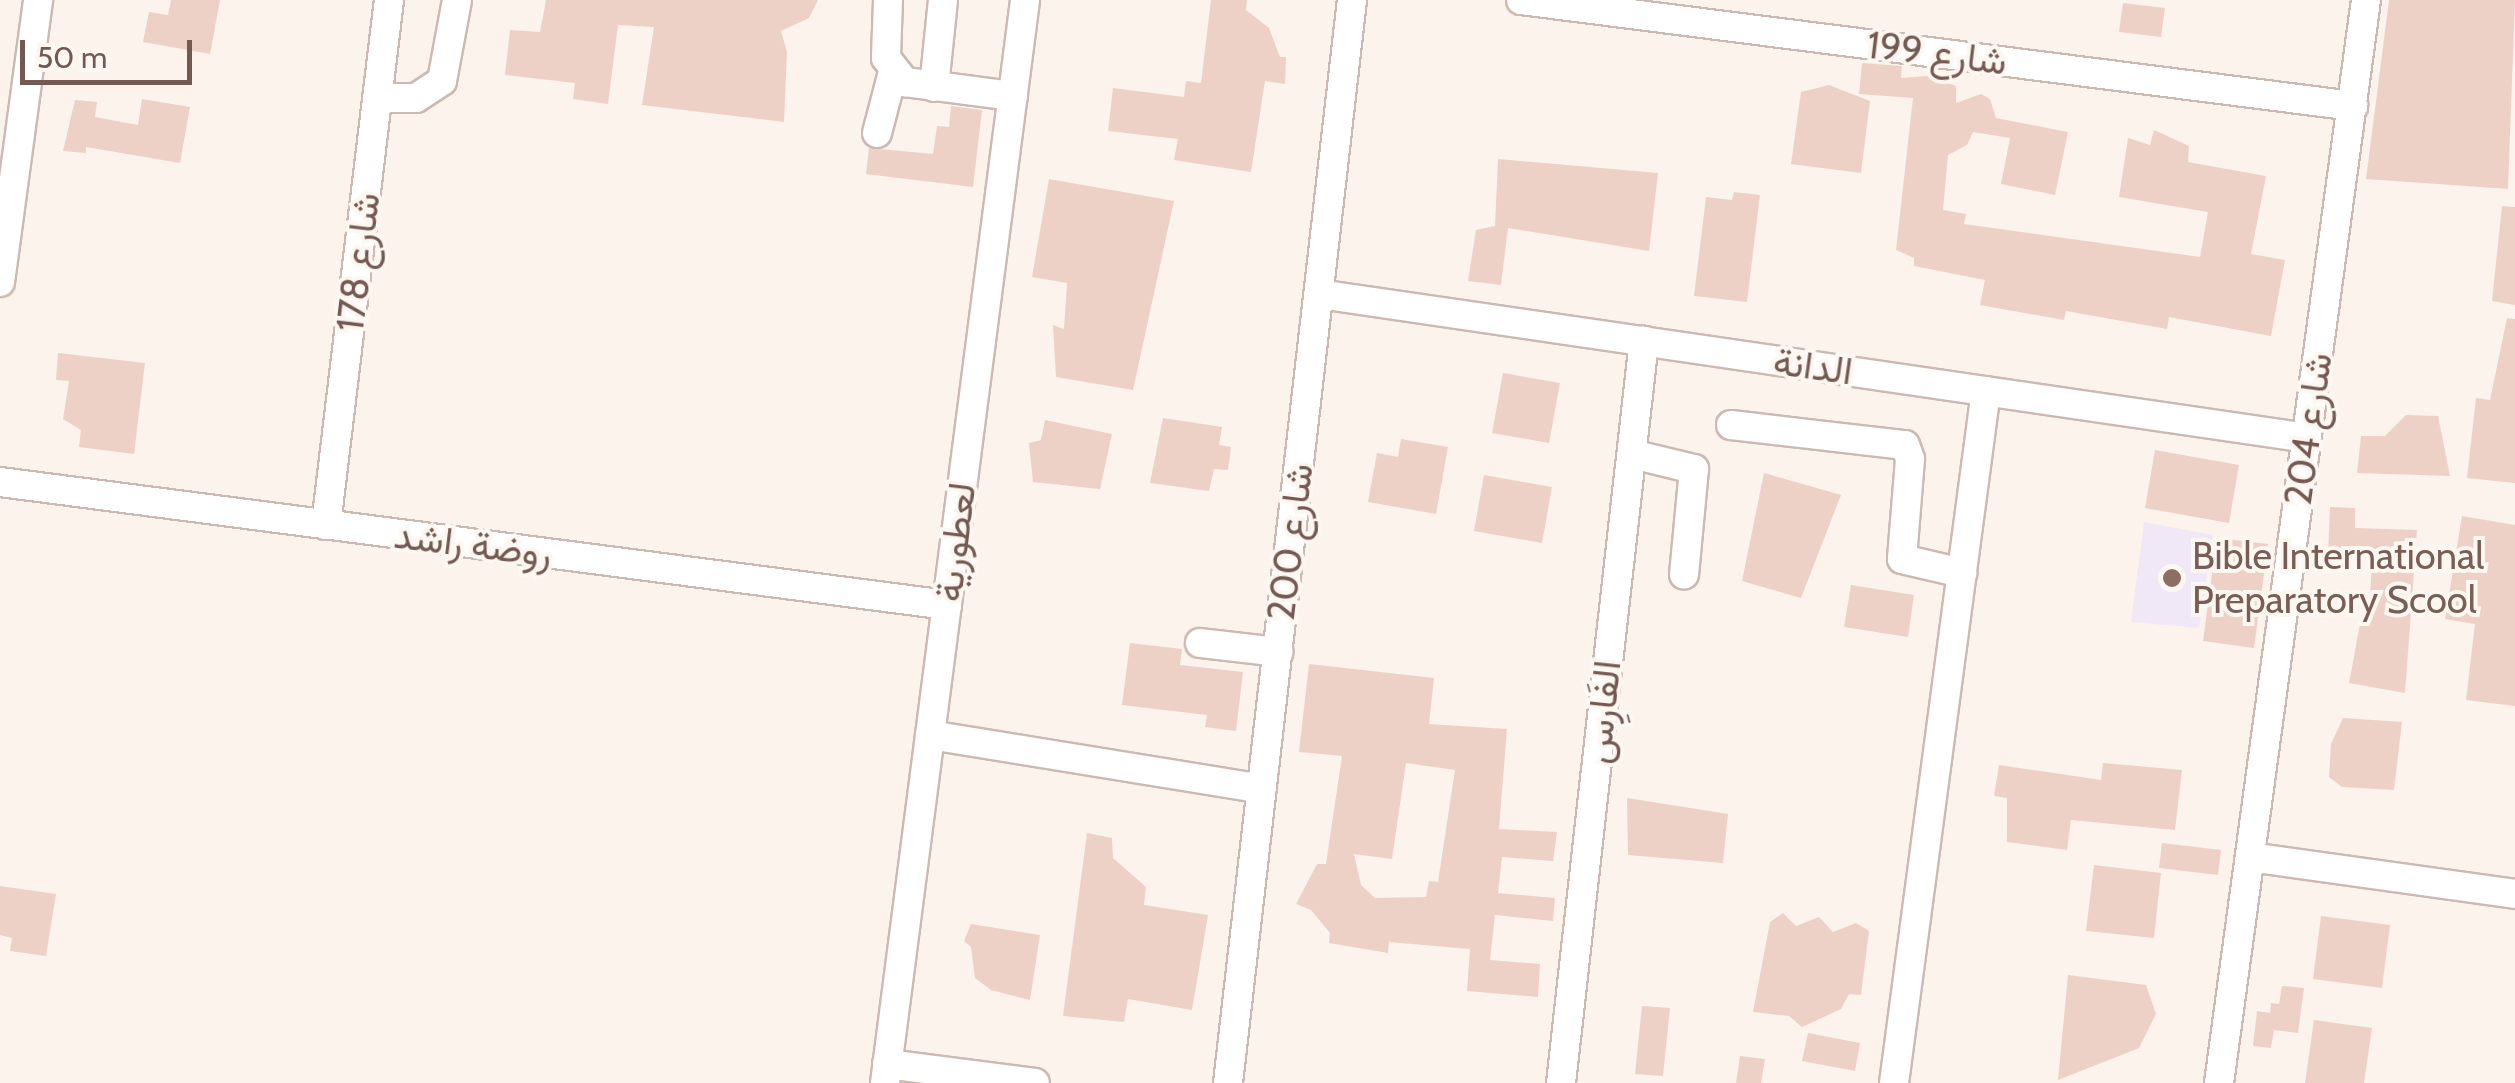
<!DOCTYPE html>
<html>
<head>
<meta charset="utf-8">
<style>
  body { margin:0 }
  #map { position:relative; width:2515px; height:1083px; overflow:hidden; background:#fbf3ec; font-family:Cabin,Vazirmatn,sans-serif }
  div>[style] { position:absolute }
  .education>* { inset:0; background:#f0e8f7 }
  .building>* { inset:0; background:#edd1c7 }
  .roads { filter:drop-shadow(2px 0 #ccbab2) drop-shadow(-2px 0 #ccbab2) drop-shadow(0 2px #ccbab2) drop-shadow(0 -2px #ccbab2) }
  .minor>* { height:28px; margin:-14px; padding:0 14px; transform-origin:14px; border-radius:14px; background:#fff }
  .dots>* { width:28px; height:28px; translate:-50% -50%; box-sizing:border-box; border:5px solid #fdf7f2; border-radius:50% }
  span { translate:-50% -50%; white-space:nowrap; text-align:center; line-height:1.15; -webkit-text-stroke:8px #fdf7f2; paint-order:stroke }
  .street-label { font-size:38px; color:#735951 }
  .education-label { font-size:38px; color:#785e54 }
  .left { translate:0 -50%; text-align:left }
  .scale { position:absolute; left:20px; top:40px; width:172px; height:45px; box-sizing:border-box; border:5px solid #735951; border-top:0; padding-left:12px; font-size:30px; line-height:35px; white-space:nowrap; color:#735951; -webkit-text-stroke:8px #fdf7f2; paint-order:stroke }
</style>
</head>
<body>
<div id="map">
  <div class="education">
    <div style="clip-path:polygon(2144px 522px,2213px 535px,2199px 628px,2131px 622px)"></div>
  </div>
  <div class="building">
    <div style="clip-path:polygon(171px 0,220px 0,210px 54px,143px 42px,149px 12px,168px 15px)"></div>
    <div style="clip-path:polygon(546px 0,818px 0,809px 18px,781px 31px,787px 52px,784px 122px,642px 105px,654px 27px,618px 25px,608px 104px,573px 99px,575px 83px,505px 75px,510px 30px,540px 32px)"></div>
    <div style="clip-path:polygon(1211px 0,1247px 0,1246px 10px,1269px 28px,1280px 57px,1286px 57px,1285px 84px,1265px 81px,1251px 172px,1174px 160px,1178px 139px,1108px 131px,1113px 88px,1184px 97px,1186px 81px,1201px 83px)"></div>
    <div style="clip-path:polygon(2389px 0,2515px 0,2508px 189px,2366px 179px)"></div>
    <div style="clip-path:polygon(2123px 3px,2165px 8px,2161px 37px,2119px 32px)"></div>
    <div style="clip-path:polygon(1862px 63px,1902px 66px,1901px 78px,1927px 76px,1956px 86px,1956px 103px,1981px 94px,1990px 99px,1996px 118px,2068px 132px,2055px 195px,2001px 184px,2010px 138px,1973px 132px,1967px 145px,1948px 155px,1943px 210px,1966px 214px,1964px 224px,2200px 257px,2208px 212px,2119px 197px,2128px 138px,2150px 145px,2154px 130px,2189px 146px,2188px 162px,2266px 176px,2251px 254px,2285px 260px,2271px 336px,2169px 317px,2167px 329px,2066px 311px,2064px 320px,1980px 305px,1985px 280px,1914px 266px,1914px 258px,1896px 250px,1913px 98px,1859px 94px)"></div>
    <div style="clip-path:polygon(1829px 85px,1870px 101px,1861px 173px,1791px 164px,1801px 92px)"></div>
    <div style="clip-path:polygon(142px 99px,190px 107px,180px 163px,86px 147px,86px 153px,63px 151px,75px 100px,97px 102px,95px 117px,138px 125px)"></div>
    <div style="clip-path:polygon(951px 106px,982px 110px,973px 187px,866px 174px,869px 148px,933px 154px,937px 126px,949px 127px)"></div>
    <div style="clip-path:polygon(1498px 159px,1658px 173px,1649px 251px,1508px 228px,1501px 285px,1468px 281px,1476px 230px,1495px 226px)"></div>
    <div style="clip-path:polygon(1049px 179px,1174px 201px,1133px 390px,1056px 377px,1053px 325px,1064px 329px,1067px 283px,1032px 277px)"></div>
    <div style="clip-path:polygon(1734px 192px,1760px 195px,1747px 302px,1694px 296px,1706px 197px,1732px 200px)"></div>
    <div style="clip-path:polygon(2502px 206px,2515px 207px,2515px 305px,2492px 301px)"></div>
    <div style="clip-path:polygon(2507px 318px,2515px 319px,2515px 483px,2467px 478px,2476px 398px,2490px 400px)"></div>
    <div style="clip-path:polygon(58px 353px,145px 363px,134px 454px,79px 447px,81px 430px,63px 419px,69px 381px,56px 380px)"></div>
    <div style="clip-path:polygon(1503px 373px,1560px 383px,1549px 443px,1492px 433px)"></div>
    <div style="clip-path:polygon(2406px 415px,2438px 416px,2450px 476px,2357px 473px,2361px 436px,2385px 436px)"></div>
    <div style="clip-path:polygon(1163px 418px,1222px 427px,1219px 445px,1231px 447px,1228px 470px,1214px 469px,1209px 491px,1150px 483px)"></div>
    <div style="clip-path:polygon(1045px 420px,1112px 434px,1100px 489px,1033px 482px,1029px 443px,1041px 440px)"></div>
    <div style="clip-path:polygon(1401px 439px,1448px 447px,1436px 514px,1368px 502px,1377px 453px,1398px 457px)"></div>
    <div style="clip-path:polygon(2155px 450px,2239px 465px,2229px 523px,2145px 508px)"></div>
    <div style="clip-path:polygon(1764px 473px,1841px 495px,1801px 598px,1742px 581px)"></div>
    <div style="clip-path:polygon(1484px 475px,1552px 487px,1542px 543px,1474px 531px)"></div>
    <div style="clip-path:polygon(2330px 507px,2355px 508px,2355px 528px,2417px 530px,2405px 693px,2349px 683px,2361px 619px,2369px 620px,2372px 558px,2328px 556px)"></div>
    <div style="clip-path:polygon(2462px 516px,2515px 525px,2515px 706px,2466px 700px,2475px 624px,2445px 619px)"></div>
    <div style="clip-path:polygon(2217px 538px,2268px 544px,2254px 648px,2203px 641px)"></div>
    <div style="clip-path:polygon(1851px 585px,1914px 595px,1908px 637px,1844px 627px)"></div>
    <div style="clip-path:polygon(1130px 643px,1182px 649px,1180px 665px,1243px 672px,1236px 731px,1205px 727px,1207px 715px,1122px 705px)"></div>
    <div style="clip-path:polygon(evenodd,1309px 664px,1434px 678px,1429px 724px,1507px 729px,1499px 829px,1557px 832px,1553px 861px,1502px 857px,1498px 893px,1555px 898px,1553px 921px,1495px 915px,1490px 960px,1540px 964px,1538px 997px,1467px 991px,1470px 949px,1389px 942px,1388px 953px,1329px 943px,1330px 933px,1311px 910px,1296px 904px,1317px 864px,1326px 864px,1342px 756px,1299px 752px,1309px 664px,1406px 763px,1455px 770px,1438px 882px,1429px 881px,1426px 897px,1375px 898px,1361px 885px,1354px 854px,1392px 859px,1406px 763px)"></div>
    <div style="clip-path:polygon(2343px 718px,2402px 722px,2394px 790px,2342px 787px,2329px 777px,2331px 744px)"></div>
    <div style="clip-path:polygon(2103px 763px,2182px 770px,2175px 830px,2071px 820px,2067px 850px,2007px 842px,2007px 798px,1994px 796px,1999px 765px,2101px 780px)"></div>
    <div style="clip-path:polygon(1627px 798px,1728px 814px,1723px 863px,1628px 855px)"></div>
    <div style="clip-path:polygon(1087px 833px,1112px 838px,1113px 858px,1146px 887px,1144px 905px,1208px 915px,1192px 1010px,1128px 999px,1124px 1022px,1063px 1016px)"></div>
    <div style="clip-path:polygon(2162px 843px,2221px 850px,2218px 875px,2159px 868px)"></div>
    <div style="clip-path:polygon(2094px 865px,2161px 873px,2154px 938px,2086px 931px)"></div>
    <div style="clip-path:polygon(0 886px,56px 894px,46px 956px,10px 951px,12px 938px,0 935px)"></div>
    <div style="clip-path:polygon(1783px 913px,1796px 926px,1819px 917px,1833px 932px,1856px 923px,1869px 931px,1861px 995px,1849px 994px,1841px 1009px,1802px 1027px,1789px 1016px,1753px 1012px,1770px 922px)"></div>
    <div style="clip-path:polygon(2321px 916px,2390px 925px,2382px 988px,2313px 979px)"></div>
    <div style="clip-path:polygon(971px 924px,1040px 935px,1030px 1000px,991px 990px,975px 978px,971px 947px,964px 941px)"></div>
    <div style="clip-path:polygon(2068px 975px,2146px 985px,2156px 1014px,2139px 1048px,2058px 1080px)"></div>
    <div style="clip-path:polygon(2282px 986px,2304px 988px,2298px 1033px,2274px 1030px,2271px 1048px,2253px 1046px,2257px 1011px,2270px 1013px,2271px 1003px,2279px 1004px)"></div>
    <div style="clip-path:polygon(1642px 1006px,1670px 1008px,1663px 1076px,1635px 1074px)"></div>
    <div style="clip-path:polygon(2314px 1020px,2372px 1028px,2364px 1083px,2305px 1083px)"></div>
    <div style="clip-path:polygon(1808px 1033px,1860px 1043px,1855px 1071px,1802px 1061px)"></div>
    <div style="clip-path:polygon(1740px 1056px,1765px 1059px,1761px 1083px,1736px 1083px)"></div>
  </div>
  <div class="roads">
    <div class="minor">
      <div style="left:888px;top:0;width:58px;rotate:92deg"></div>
      <div style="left:886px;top:58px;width:31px;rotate:52deg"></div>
      <div style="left:905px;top:82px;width:109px;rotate:7.4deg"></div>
      <div style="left:1521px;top:0;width:839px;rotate:7.26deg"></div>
      <div style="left:934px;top:87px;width:87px;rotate:-84.1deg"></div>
      <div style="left:377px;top:98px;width:39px"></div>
      <div style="left:416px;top:98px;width:31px;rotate:-33deg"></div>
      <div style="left:442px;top:81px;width:82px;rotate:-79.5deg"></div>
      <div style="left:877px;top:133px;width:63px;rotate:-75.3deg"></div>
      <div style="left:0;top:282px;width:285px;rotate:-82.3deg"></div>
      <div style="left:1319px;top:294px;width:998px;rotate:8.29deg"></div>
      <div style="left:1731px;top:425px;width:175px;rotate:6.6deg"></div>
      <div style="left:1905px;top:445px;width:15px;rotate:70deg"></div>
      <div style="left:1910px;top:459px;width:100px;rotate:94.6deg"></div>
      <div style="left:1902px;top:559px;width:62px;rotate:13.1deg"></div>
      <div style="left:1632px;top:454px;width:64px;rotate:13.6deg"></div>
      <div style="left:1694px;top:469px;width:106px;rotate:95.4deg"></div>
      <div style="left:0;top:482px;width:955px;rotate:7.4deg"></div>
      <div style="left:326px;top:525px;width:529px;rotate:-83.16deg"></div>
      <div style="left:1200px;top:643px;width:79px;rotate:6.6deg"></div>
      <div style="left:930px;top:735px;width:336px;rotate:9.2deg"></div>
      <div style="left:2250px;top:857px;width:268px;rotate:7.9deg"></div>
      <div style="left:887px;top:1064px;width:149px;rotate:7.3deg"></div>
      <div style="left:885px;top:1083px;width:1092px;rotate:-82.63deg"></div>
      <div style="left:1228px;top:1083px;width:1090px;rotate:-83.47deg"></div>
      <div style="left:1561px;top:1083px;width:747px;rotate:-83.62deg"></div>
      <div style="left:1894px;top:1083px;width:698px;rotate:-82.43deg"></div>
      <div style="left:2219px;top:1083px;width:1093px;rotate:-82.27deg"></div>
    </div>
  </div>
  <div class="dots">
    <div style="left:2172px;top:578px;background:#8d6e63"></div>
  </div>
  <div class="street-label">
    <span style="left:1937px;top:53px;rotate:7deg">شارع 199</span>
    <span style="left:358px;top:262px;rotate:-83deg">شارع 178</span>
    <span style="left:1813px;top:366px;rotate:8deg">الدانة</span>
    <span style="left:2308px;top:429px;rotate:-82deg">شارع 204</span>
    <span style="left:955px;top:542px;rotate:-83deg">لعطورية</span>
    <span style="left:1290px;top:542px;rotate:-83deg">شارع 200</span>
    <span style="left:473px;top:544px;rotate:7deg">روضة راشد</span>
    <span style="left:1602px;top:712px;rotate:-84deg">الفَارِس</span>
  </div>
  <div class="education-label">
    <span class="left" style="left:2192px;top:578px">Bible International<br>Preparatory Scool</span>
  </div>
  <div class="scale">50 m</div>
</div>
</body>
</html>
